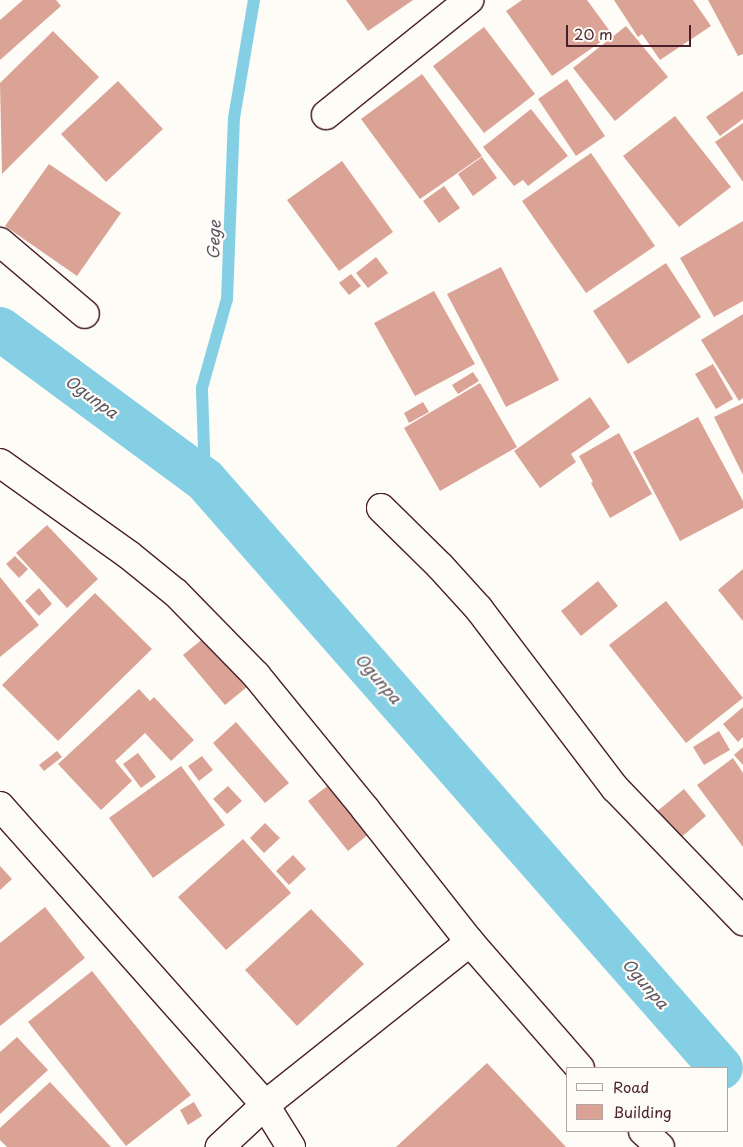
<!DOCTYPE html>
<html>
<head>
<meta charset="utf-8">
<style>
  body { margin:0 }
  #map { position:relative; width:743px; height:1147px; overflow:hidden; background:#fdfcf7; font-family:"Playpen Sans",sans-serif }
  div>[style] { position:absolute }
  .stream>* { height:12px; margin:-6px; padding:0 6px; transform-origin:6px; border-radius:6px; background:#85cfe5 }
  .canal>* { height:44px; margin:-22px; padding:0 22px; transform-origin:22px; border-radius:22px; background:#85cfe5 }
  .building>* { inset:0; background:#dba396 }
  .roads { filter:drop-shadow(1px 0 #4a1f2b) drop-shadow(-1px 0 #4a1f2b) drop-shadow(0 1px #4a1f2b) drop-shadow(0 -1px #4a1f2b) }
  .street>* { height:28px; margin:-14px; padding:0 14px; transform-origin:14px; border-radius:14px; background:#fdfcf7 }
  span { translate:-50% -50%; white-space:nowrap; text-align:center; line-height:1.15; -webkit-text-stroke:4.5px #fdfcf7; paint-order:stroke }
  .water-label { font-size:16px; color:#5c5463; font-style:italic }
  .legend { position:absolute; left:566px; top:1067px; width:162px; height:65px; box-sizing:border-box; background:#fdfcf7; border:1px solid #b5a4a5; margin:0; padding:6px 9px; list-style:none; font-size:15px; color:#4a1f2b }
  .legend li { display:flex; align-items:center; gap:10px; height:25px }
  .legend b { width:25px; border:1px solid #b5a4a5 }
  .scale { position:absolute; left:566px; top:25px; width:125px; height:22px; box-sizing:border-box; border:2px solid #4a1f2b; border-top:0; padding-left:6px; font-size:15px; line-height:18px; white-space:nowrap; color:#4a1f2b; -webkit-text-stroke:4px #fdfcf7; paint-order:stroke }
</style>
</head>
<body>
<div id="map">
  <div class="stream">
    <div style="left:205px;top:480px;width:92px;rotate:-91.9deg"></div>
    <div style="left:202px;top:388px;width:92px;rotate:-74.3deg"></div>
    <div style="left:227px;top:299px;width:181px;rotate:-87.8deg"></div>
    <div style="left:234px;top:118px;width:120px;rotate:-80.4deg"></div>
  </div>
  <div class="canal">
    <div style="left:0;top:329px;width:255px;rotate:36.4deg"></div>
    <div style="left:205px;top:480px;width:782px;rotate:48.73deg"></div>
  </div>
  <div class="building">
    <div style="clip-path:polygon(23px 0,56px 0,61px 6px,0 60px,0 20px)"></div>
    <div style="clip-path:polygon(346px 0,413px 0,368px 31px)"></div>
    <div style="clip-path:polygon(522px 0,587px 0,612px 34px,552px 76px,506px 11px)"></div>
    <div style="clip-path:polygon(614px 0,693px 0,711px 26px,660px 60px,642px 34px,638px 37px)"></div>
    <div style="clip-path:polygon(708px 0,743px 0,743px 54px,738px 56px)"></div>
    <div style="clip-path:polygon(626px 26px,668px 77px,615px 121px,573px 68px)"></div>
    <div style="clip-path:polygon(484px 27px,535px 94px,484px 133px,433px 66px)"></div>
    <div style="clip-path:polygon(53px 31px,99px 77px,2px 174px,0 83px)"></div>
    <div style="clip-path:polygon(422px 74px,482px 156px,420px 199px,361px 119px)"></div>
    <div style="clip-path:polygon(567px 79px,605px 136px,576px 156px,538px 99px)"></div>
    <div style="clip-path:polygon(118px 81px,163px 129px,106px 182px,61px 134px)"></div>
    <div style="clip-path:polygon(743px 91px,743px 119px,720px 136px,706px 117px)"></div>
    <div style="clip-path:polygon(531px 109px,568px 156px,528px 186px,523px 180px,514px 186px,483px 147px)"></div>
    <div style="clip-path:polygon(675px 116px,731px 187px,679px 227px,623px 156px)"></div>
    <div style="clip-path:polygon(743px 123px,743px 182px,715px 142px)"></div>
    <div style="clip-path:polygon(591px 153px,655px 246px,586px 293px,522px 201px)"></div>
    <div style="clip-path:polygon(482px 157px,497px 178px,473px 196px,458px 174px)"></div>
    <div style="clip-path:polygon(342px 161px,393px 232px,339px 271px,287px 200px)"></div>
    <div style="clip-path:polygon(49px 164px,121px 213px,77px 276px,5px 226px)"></div>
    <div style="clip-path:polygon(444px 186px,460px 208px,439px 223px,423px 201px)"></div>
    <div style="clip-path:polygon(743px 221px,743px 301px,714px 317px,680px 258px)"></div>
    <div style="clip-path:polygon(376px 257px,388px 273px,368px 288px,356px 273px)"></div>
    <div style="clip-path:polygon(666px 263px,701px 317px,628px 364px,593px 311px)"></div>
    <div style="clip-path:polygon(501px 267px,559px 380px,506px 407px,447px 294px)"></div>
    <div style="clip-path:polygon(351px 274px,361px 286px,349px 295px,339px 283px)"></div>
    <div style="clip-path:polygon(434px 291px,475px 364px,415px 396px,374px 323px)"></div>
    <div style="clip-path:polygon(743px 314px,743px 398px,739px 401px,701px 340px)"></div>
    <div style="clip-path:polygon(713px 364px,733px 399px,716px 409px,695px 374px)"></div>
    <div style="clip-path:polygon(473px 372px,479px 381px,458px 394px,452px 385px)"></div>
    <div style="clip-path:polygon(480px 383px,517px 447px,440px 491px,404px 428px)"></div>
    <div style="clip-path:polygon(590px 397px,610px 427px,571px 454px,576px 462px,540px 488px,514px 451px)"></div>
    <div style="clip-path:polygon(423px 402px,429px 412px,409px 423px,404px 413px)"></div>
    <div style="clip-path:polygon(743px 403px,743px 475px,714px 417px)"></div>
    <div style="clip-path:polygon(698px 417px,743px 501px,743px 508px,680px 541px,633px 452px)"></div>
    <div style="clip-path:polygon(619px 433px,652px 494px,610px 518px,591px 483px,593px 482px,579px 456px)"></div>
    <div style="clip-path:polygon(47px 525px,98px 579px,67px 608px,16px 553px)"></div>
    <div style="clip-path:polygon(15px 556px,28px 569px,19px 578px,6px 564px)"></div>
    <div style="clip-path:polygon(743px 569px,743px 621px,718px 590px)"></div>
    <div style="clip-path:polygon(0 577px,39px 625px,0 657px)"></div>
    <div style="clip-path:polygon(598px 581px,618px 606px,581px 636px,561px 611px)"></div>
    <div style="clip-path:polygon(39px 588px,52px 604px,39px 616px,25px 601px)"></div>
    <div style="clip-path:polygon(95px 593px,152px 649px,58px 741px,2px 685px)"></div>
    <div style="clip-path:polygon(666px 601px,743px 698px,686px 743px,609px 645px)"></div>
    <div style="clip-path:polygon(205px 637px,247px 687px,225px 705px,183px 655px)"></div>
    <div style="clip-path:polygon(139px 689px,150px 701px,154px 697px,194px 740px,171px 761px,145px 733px,115px 761px,132px 781px,101px 810px,58px 764px)"></div>
    <div style="clip-path:polygon(743px 707px,743px 737px,738px 742px,723px 724px)"></div>
    <div style="clip-path:polygon(236px 722px,289px 783px,265px 803px,213px 743px)"></div>
    <div style="clip-path:polygon(719px 731px,730px 750px,704px 765px,693px 747px)"></div>
    <div style="clip-path:polygon(743px 747px,743px 765px,734px 755px)"></div>
    <div style="clip-path:polygon(57px 751px,62px 757px,44px 771px,39px 765px)"></div>
    <div style="clip-path:polygon(138px 753px,156px 777px,141px 788px,123px 764px)"></div>
    <div style="clip-path:polygon(202px 756px,213px 770px,199px 781px,188px 766px)"></div>
    <div style="clip-path:polygon(733px 758px,743px 773px,743px 847px,697px 785px)"></div>
    <div style="clip-path:polygon(181px 766px,225px 825px,153px 878px,109px 818px)"></div>
    <div style="clip-path:polygon(330px 784px,370px 833px,348px 851px,308px 801px)"></div>
    <div style="clip-path:polygon(228px 786px,242px 801px,227px 814px,213px 799px)"></div>
    <div style="clip-path:polygon(684px 789px,706px 816px,678px 840px,655px 813px)"></div>
    <div style="clip-path:polygon(265px 823px,280px 838px,264px 853px,250px 838px)"></div>
    <div style="clip-path:polygon(243px 839px,291px 893px,226px 950px,178px 897px)"></div>
    <div style="clip-path:polygon(293px 855px,306px 869px,289px 885px,276px 871px)"></div>
    <div style="clip-path:polygon(0 866px,12px 879px,0 890px)"></div>
    <div style="clip-path:polygon(45px 907px,85px 958px,0 1026px,0 943px)"></div>
    <div style="clip-path:polygon(311px 909px,364px 964px,297px 1026px,245px 970px)"></div>
    <div style="clip-path:polygon(92px 971px,191px 1095px,126px 1146px,28px 1022px)"></div>
    <div style="clip-path:polygon(17px 1037px,48px 1070px,0 1114px,0 1052px)"></div>
    <div style="clip-path:polygon(487px 1063px,566px 1147px,396px 1147px)"></div>
    <div style="clip-path:polygon(50px 1082px,111px 1147px,7px 1147px,0 1140px,0 1128px)"></div>
    <div style="clip-path:polygon(194px 1102px,202px 1116px,188px 1125px,180px 1110px)"></div>
  </div>
  <div class="roads">
    <div class="street">
      <div style="left:326px;top:115px;width:184px;rotate:-38.8deg"></div>
      <div style="left:0;top:242px;width:111px;rotate:40.3deg"></div>
      <div style="left:0;top:463px;width:158px;rotate:35.5deg"></div>
      <div style="left:129px;top:555px;width:60px;rotate:39deg"></div>
      <div style="left:176px;top:593px;width:115px;rotate:45.7deg"></div>
      <div style="left:256px;top:675px;width:174px;rotate:50.8deg"></div>
      <div style="left:366px;top:810px;width:168px;rotate:51.8deg"></div>
      <div style="left:470px;top:942px;width:167px;rotate:48.9deg"></div>
      <div style="left:381px;top:508px;width:83px;rotate:44.5deg"></div>
      <div style="left:440px;top:566px;width:58px;rotate:47.8deg"></div>
      <div style="left:479px;top:609px;width:225px;rotate:52.8deg"></div>
      <div style="left:615px;top:788px;width:185px;rotate:46.1deg"></div>
      <div style="left:0;top:806px;width:400px;rotate:48.4deg"></div>
      <div style="left:265px;top:1105px;width:62px;rotate:137deg"></div>
      <div style="left:643px;top:1131px;width:23px;rotate:43deg"></div>
      <div style="left:291px;top:1147px;width:49px;rotate:-121.8deg"></div>
      <div style="left:265px;top:1105px;width:262px;rotate:-38.5deg"></div>
    </div>
  </div>
  <div class="water-label">
    <span style="left:213px;top:240px;rotate:-88deg">Gege</span>
    <span style="left:92px;top:396px;rotate:36deg">Ogunpa</span>
    <span style="left:379px;top:678px;rotate:49deg">Ogunpa</span>
    <span style="left:646px;top:983px;rotate:49deg">Ogunpa</span>
  </div>
  <ul class="legend">
  <li><b style="height:6px;background:#fdfcf7"></b>Road</li>
  <li><b style="height:14px;background:#dba396"></b>Building</li>
  </ul>
  <div class="scale">20 m</div>
</div>
</body>
</html>
